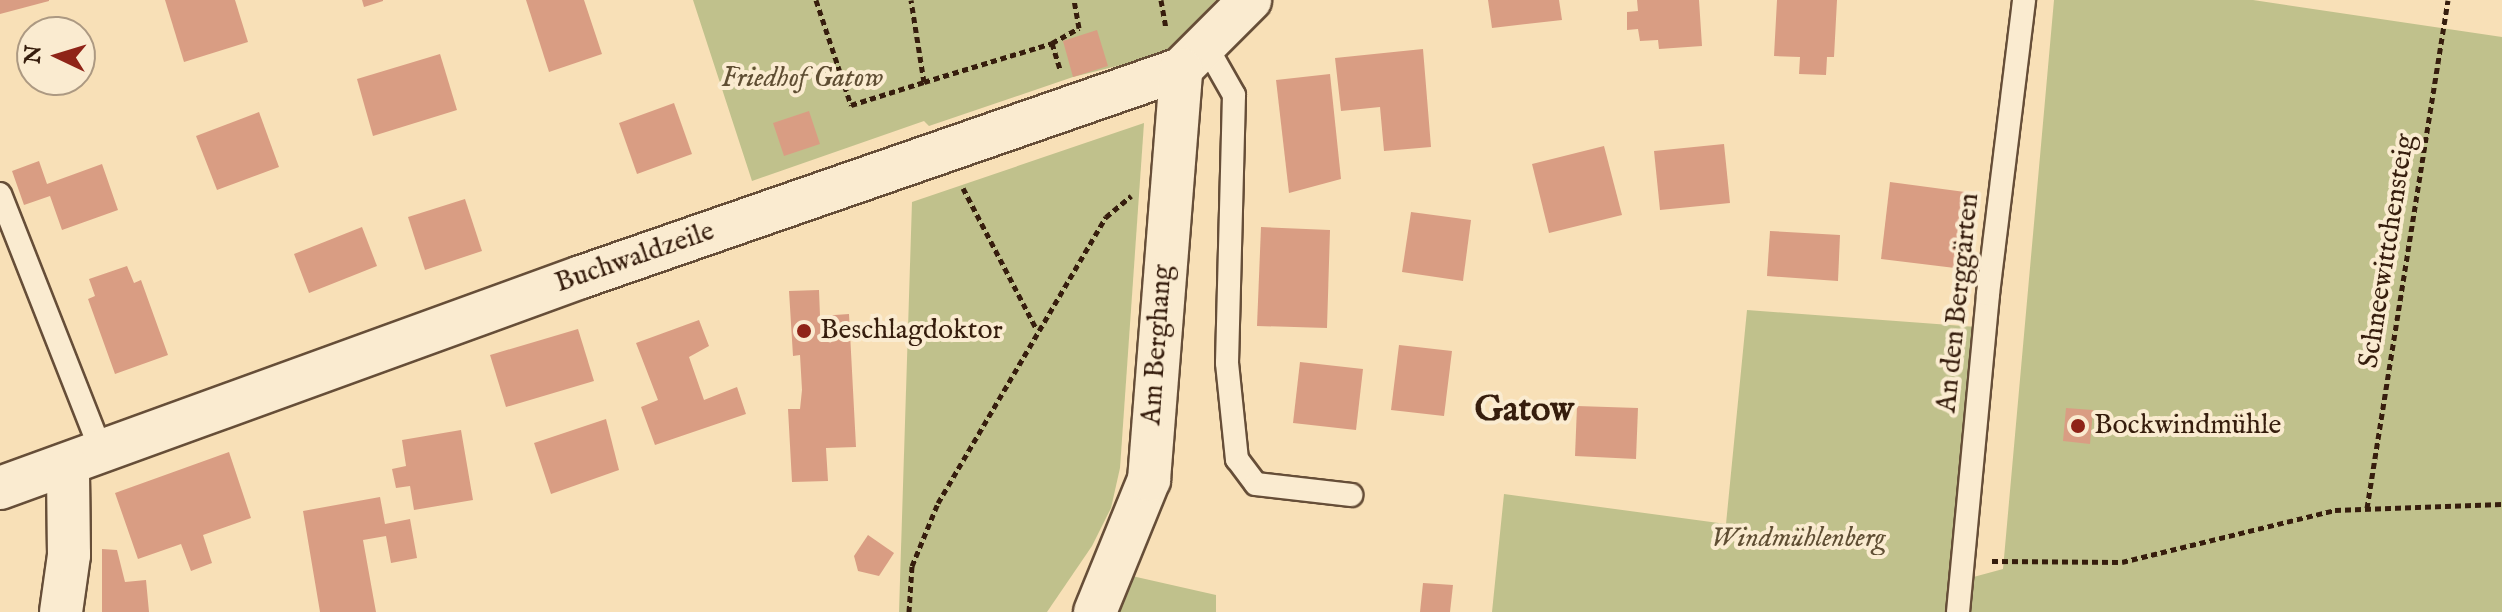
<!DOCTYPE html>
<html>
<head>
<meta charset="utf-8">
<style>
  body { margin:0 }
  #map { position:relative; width:2502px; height:612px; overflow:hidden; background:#f8e0b7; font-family:"IM FELL English",serif }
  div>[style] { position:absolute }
  .green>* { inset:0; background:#c0c18c }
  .building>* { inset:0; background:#d99d83 }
  .path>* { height:5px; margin-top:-2.5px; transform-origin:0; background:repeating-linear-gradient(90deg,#361d0d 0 6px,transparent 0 10px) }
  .roads { filter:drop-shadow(2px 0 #664e38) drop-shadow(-2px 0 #664e38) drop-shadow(0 2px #664e38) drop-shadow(0 -2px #664e38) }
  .service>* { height:22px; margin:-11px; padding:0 11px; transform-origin:11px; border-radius:11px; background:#faebd0 }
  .minor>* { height:42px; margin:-21px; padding:0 21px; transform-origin:21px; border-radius:21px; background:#faebd0 }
  .dots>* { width:22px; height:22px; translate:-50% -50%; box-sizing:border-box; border:4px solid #faebd0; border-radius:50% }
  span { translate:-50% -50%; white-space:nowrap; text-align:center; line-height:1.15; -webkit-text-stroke:8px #faebd0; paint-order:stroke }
  .park-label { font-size:28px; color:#5f4e33; font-style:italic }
  .street-label { font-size:28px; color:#361d0d }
  .poi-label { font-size:28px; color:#361d0d }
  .left { translate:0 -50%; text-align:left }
  .district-label { font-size:36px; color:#361d0d; font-weight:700 }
  .north { position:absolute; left:16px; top:16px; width:80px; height:80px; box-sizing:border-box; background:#faebd0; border:2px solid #ac9982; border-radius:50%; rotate:274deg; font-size:22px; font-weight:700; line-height:32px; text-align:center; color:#361d0d }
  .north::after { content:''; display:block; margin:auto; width:28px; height:36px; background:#8f2418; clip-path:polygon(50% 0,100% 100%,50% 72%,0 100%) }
</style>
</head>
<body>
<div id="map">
  <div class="green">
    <div style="clip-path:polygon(693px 0,1216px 0,1165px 54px,1073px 77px,929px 126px,924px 121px,752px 181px)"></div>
    <div style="clip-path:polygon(2054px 0,2253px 0,2502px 37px,2502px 612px,1492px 612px,1504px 494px,1726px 524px,1747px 310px,1977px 327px,1955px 582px,2003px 569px)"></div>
    <div style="clip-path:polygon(1144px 123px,1120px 468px,1111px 508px,1092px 546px,1047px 612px,899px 612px,912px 202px)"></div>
    <div style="clip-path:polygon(1132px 576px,1216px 595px,1216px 612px,1110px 612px)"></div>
  </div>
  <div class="building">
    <div style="clip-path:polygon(0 0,49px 0,49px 1px,0 14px)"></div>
    <div style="clip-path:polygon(165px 0,235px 0,248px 42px,184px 62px)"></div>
    <div style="clip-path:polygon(362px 0,383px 0,383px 1px,364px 7px)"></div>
    <div style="clip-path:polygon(526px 0,584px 0,602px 54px,549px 72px)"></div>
    <div style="clip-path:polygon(1488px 0,1559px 0,1562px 20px,1492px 28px)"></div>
    <div style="clip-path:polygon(1637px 0,1699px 0,1702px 46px,1659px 49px,1658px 40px,1640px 41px,1638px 29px,1627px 30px,1627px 12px,1638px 11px)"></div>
    <div style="clip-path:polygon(1777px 0,1837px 0,1834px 57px,1827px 57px,1826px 75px,1799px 74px,1800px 57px,1774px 56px)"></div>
    <div style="clip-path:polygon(1097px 30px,1108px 66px,1073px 77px,1063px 41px)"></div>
    <div style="clip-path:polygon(1423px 49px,1431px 147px,1384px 151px,1380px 107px,1341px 111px,1335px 58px)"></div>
    <div style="clip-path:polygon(440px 54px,457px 110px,373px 136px,357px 79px)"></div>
    <div style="clip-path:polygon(1330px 74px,1341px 179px,1289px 193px,1276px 80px)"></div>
    <div style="clip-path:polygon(674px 103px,692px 154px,637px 174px,619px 123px)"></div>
    <div style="clip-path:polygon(809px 111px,820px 144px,784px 156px,773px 123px)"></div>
    <div style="clip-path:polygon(259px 112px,279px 167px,217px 190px,196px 136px)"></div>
    <div style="clip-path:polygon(1724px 144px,1730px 203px,1660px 210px,1654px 151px)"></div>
    <div style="clip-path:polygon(1604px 146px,1622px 215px,1549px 233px,1532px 164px)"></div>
    <div style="clip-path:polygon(39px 161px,47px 184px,102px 164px,118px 210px,62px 230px,50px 196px,24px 205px,12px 171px)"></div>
    <div style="clip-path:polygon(1890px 182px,1965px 192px,1955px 268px,1881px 259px)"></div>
    <div style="clip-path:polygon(465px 199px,482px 251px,425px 270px,408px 217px)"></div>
    <div style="clip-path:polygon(1411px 212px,1471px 220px,1463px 281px,1402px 272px)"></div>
    <div style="clip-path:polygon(362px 227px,377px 266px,309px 293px,294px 254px)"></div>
    <div style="clip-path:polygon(1261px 227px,1330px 230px,1327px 328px,1257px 326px)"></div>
    <div style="clip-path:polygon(1770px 231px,1840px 235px,1838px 281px,1767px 276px)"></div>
    <div style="clip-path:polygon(127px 266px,134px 283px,141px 280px,168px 355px,115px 374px,88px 299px,95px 296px,89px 279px)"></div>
    <div style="clip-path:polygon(819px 290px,820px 316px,849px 314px,856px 447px,826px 448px,828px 481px,792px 482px,788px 409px,800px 409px,802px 390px,800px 355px,793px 356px,789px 291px)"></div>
    <div style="clip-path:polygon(699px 320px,709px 346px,689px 357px,704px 400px,737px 387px,746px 414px,655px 445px,641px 407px,658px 400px,636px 343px)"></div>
    <div style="clip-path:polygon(578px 329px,594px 381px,506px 407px,490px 355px)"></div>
    <div style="clip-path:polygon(1399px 345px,1452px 351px,1444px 416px,1391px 410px)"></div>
    <div style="clip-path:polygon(1300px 362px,1363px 369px,1356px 430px,1293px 423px)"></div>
    <div style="clip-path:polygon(1577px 406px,1638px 408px,1636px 459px,1575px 456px)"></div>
    <div style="clip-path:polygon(2066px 408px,2093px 410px,2090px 444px,2063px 441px)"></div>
    <div style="clip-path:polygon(606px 419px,619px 470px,551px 494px,534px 443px)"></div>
    <div style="clip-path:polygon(461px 430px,473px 500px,414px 510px,410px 486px,396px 488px,392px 469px,406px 466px,402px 440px)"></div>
    <div style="clip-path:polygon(229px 452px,251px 518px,203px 535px,212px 563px,191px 571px,181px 544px,138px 559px,115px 493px)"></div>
    <div style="clip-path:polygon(380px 497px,385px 524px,410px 519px,417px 558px,391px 563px,386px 536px,363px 540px,376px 612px,320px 612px,303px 511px)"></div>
    <div style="clip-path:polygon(868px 535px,894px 553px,879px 576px,858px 571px,854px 556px)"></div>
    <div style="clip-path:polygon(102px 549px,117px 550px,125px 582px,146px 580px,149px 612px,102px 612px)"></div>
    <div style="clip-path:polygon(1423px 583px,1453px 585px,1450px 612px,1420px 612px)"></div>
  </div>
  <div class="path">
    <div style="left:816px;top:0;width:111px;rotate:71.6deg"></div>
    <div style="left:851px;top:105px;width:77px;rotate:-17.5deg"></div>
    <div style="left:924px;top:82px;width:83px;rotate:-99deg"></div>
    <div style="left:1161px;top:0;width:27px;rotate:80deg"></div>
    <div style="left:1052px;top:43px;width:27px;rotate:73deg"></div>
    <div style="left:924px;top:82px;width:134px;rotate:-16.9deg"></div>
    <div style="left:1052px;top:43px;width:31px;rotate:-29deg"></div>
    <div style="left:1079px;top:28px;width:28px;rotate:-100deg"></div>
    <div style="left:963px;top:188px;width:158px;rotate:62.5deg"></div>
    <div style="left:2367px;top:508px;width:514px;rotate:-80.94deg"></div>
    <div style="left:1992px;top:561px;width:130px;rotate:0.4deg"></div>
    <div style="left:2122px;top:562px;width:219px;rotate:-13.7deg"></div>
    <div style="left:2335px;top:510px;width:167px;rotate:-2.1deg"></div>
    <div style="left:909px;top:612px;width:46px;rotate:-86.3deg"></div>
    <div style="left:912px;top:566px;width:68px;rotate:-67.6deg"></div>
    <div style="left:938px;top:503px;width:332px;rotate:-59.6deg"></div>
    <div style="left:1106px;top:217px;width:33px;rotate:-40deg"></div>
  </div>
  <div class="roads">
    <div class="service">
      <div style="left:1205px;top:44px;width:59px;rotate:60.4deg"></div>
      <div style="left:1234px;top:95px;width:268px;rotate:91.5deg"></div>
      <div style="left:1227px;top:363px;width:97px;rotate:84.1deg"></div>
      <div style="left:1237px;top:459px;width:31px;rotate:53deg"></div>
      <div style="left:1256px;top:484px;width:96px;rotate:6.6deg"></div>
      <div style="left:0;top:194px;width:278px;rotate:68.5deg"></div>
      <div style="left:1958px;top:612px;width:319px;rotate:-84.6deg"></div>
      <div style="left:1988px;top:294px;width:296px;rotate:-83deg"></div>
    </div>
    <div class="minor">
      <div style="left:0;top:488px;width:618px;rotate:-19.96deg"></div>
      <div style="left:581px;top:277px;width:635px;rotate:-19.12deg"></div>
      <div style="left:1181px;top:69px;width:98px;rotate:-45deg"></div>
      <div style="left:61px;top:612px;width:58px;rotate:-82deg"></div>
      <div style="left:69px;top:555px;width:88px;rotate:-90.7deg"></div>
      <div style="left:1095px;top:612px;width:143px;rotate:-67.8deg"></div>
      <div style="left:1149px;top:480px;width:412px;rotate:-85.5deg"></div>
    </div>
  </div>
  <div class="dots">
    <div style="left:804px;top:331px;background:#8f2418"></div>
    <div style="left:2078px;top:426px;background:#8f2418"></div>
  </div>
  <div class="park-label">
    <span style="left:802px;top:79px">Friedhof Gatow</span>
    <span style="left:1798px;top:539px">Windmühlenberg</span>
  </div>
  <div class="street-label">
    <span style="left:2388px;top:251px;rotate:-81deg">Schneewittchensteig</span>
    <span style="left:635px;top:258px;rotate:-19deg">Buchwaldzeile</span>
    <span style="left:1959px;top:303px;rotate:-84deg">An den Berggärten</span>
    <span style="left:1158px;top:345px;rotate:-86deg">Am Berghang</span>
  </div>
  <div class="poi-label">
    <span class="left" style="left:820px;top:331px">Beschlagdoktor</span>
    <span class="left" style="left:2094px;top:426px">Bockwindmühle</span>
  </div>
  <div class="district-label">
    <span style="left:1524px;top:411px">Gatow</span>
  </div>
  <div class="north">N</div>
</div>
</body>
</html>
